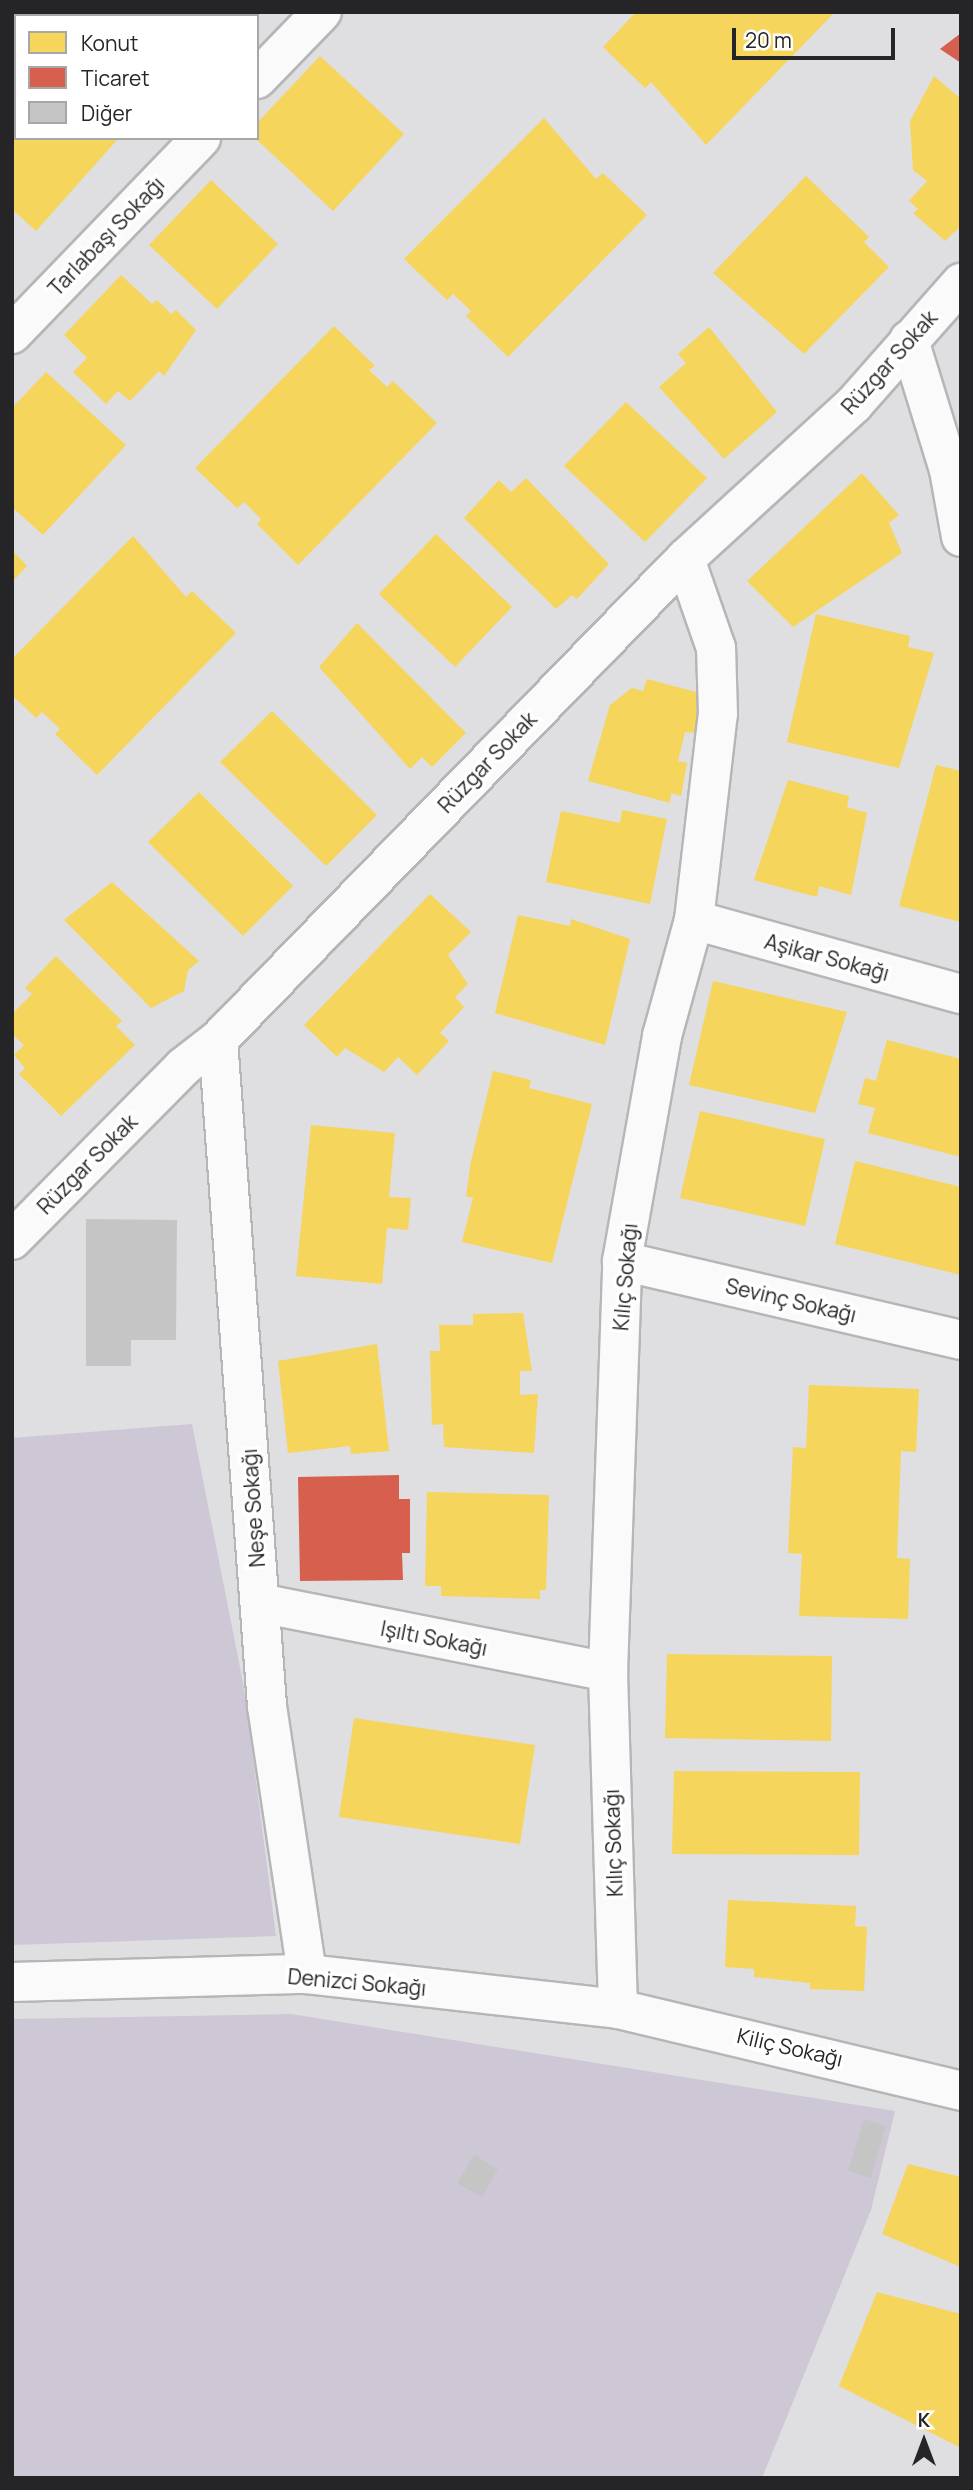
<!DOCTYPE html>
<html>
<head>
<meta charset="utf-8">
<style>
  body { margin:0 }
  #map { position:relative; width:973px; height:2490px; overflow:hidden; background:#dfdee0; font-family:Manrope,sans-serif }
  div>[style] { position:absolute }
  .green>* { inset:0; background:#cec7d6 }
  .homes>* { inset:0; background:#f6d55c }
  .shops>* { inset:0; background:#d6604d }
  .building>* { inset:0; background:#c6c5c6 }
  .roads { filter:drop-shadow(2px 0 #b6b5b7) drop-shadow(-2px 0 #b6b5b7) drop-shadow(0 2px #b6b5b7) drop-shadow(0 -2px #b6b5b7) }
  .street>* { height:38px; margin:-19px; padding:0 19px; transform-origin:19px; border-radius:19px; background:#fafafa }
  span { translate:-50% -50%; white-space:nowrap; text-align:center; line-height:1.15; -webkit-text-stroke:7px #fff; paint-order:stroke }
  .street-label { font-size:21px; color:#252426 }
  .frame { position:absolute; inset:0; border:14px solid #252426; pointer-events:none }
  .legend { position:absolute; left:14px; top:14px; width:245px; height:126px; box-sizing:border-box; background:#fff; border:2px solid #a8a7a8; margin:0; padding:9px 12px; list-style:none; font-size:21px; color:#252426 }
  .legend li { display:flex; align-items:center; gap:14px; height:35px }
  .legend b { width:35px; border:2px solid #a8a7a8 }
  .north { position:absolute; left:889px; top:2406px; width:70px; height:70px; -webkit-text-stroke:5px #fff; paint-order:stroke; rotate:0deg; font-size:19px; font-weight:700; line-height:28px; text-align:center; color:#252426 }
  .north::after { content:''; display:block; margin:auto; width:24px; height:32px; background:#252426; clip-path:polygon(50% 0,100% 100%,50% 72%,0 100%) }
  .scale { position:absolute; left:732px; top:28px; width:163px; height:32px; box-sizing:border-box; border:4px solid #252426; border-top:0; padding-left:9px; font-size:21px; line-height:24px; white-space:nowrap; color:#252426; -webkit-text-stroke:5px #fff; paint-order:stroke }
</style>
</head>
<body>
<div id="map">
  <div class="green">
    <div style="clip-path:polygon(192px 1424px,244px 1688px,276px 1936px,12px 1945px,12px 1438px)"></div>
    <div style="clip-path:polygon(291px 2014px,895px 2111px,871px 2210px,762px 2478px,12px 2478px,12px 2019px)"></div>
  </div>
  <div class="homes">
    <div style="clip-path:polygon(52px 12px,83px 12px,81px 16px)"></div>
    <div style="clip-path:polygon(120px 12px,226px 12px,117px 16px)"></div>
    <div style="clip-path:polygon(636px 12px,835px 12px,706px 145px,651px 82px,645px 88px,603px 47px)"></div>
    <div style="clip-path:polygon(12px 46px,16px 138px,117px 140px,36px 231px,12px 209px)"></div>
    <div style="clip-path:polygon(320px 56px,404px 134px,333px 211px,255px 138px,257px 123px)"></div>
    <div style="clip-path:polygon(934px 76px,961px 99px,961px 226px,945px 241px,913px 213px,918px 209px,909px 201px,927px 181px,913px 170px,910px 121px)"></div>
    <div style="clip-path:polygon(544px 118px,596px 179px,603px 173px,647px 215px,508px 357px,466px 316px,471px 311px,453px 294px,447px 300px,404px 259px)"></div>
    <div style="clip-path:polygon(806px 176px,869px 237px,864px 242px,889px 267px,804px 354px,713px 273px)"></div>
    <div style="clip-path:polygon(211px 180px,278px 244px,217px 309px,149px 245px)"></div>
    <div style="clip-path:polygon(121px 275px,152px 304px,157px 300px,171px 314px,176px 310px,196px 330px,164px 376px,159px 371px,130px 401px,118px 391px,106px 404px,73px 372px,87px 358px,64px 335px)"></div>
    <div style="clip-path:polygon(334px 326px,375px 366px,369px 370px,387px 387px,393px 381px,437px 423px,298px 565px,257px 524px,261px 519px,244px 502px,237px 508px,195px 468px)"></div>
    <div style="clip-path:polygon(709px 327px,777px 412px,724px 459px,659px 387px,686px 363px,678px 354px)"></div>
    <div style="clip-path:polygon(46px 372px,126px 445px,43px 535px,12px 507px,12px 408px)"></div>
    <div style="clip-path:polygon(626px 402px,707px 478px,645px 542px,564px 466px)"></div>
    <div style="clip-path:polygon(862px 473px,899px 515px,889px 523px,902px 553px,793px 627px,747px 581px)"></div>
    <div style="clip-path:polygon(526px 478px,609px 564px,577px 599px,572px 595px,556px 609px,464px 518px,499px 480px,511px 492px)"></div>
    <div style="clip-path:polygon(436px 534px,512px 607px,455px 667px,379px 594px)"></div>
    <div style="clip-path:polygon(133px 536px,186px 597px,192px 591px,236px 633px,97px 775px,55px 734px,60px 729px,42px 712px,36px 718px,12px 695px,12px 659px)"></div>
    <div style="clip-path:polygon(12px 550px,27px 566px,12px 582px)"></div>
    <div style="clip-path:polygon(816px 614px,910px 636px,908px 647px,934px 653px,899px 768px,787px 742px)"></div>
    <div style="clip-path:polygon(357px 623px,466px 733px,432px 767px,422px 757px,410px 769px,319px 667px)"></div>
    <div style="clip-path:polygon(647px 679px,700px 693px,697px 705px,704px 706px,698px 733px,685px 732px,678px 761px,687px 763px,681px 796px,671px 793px,670px 803px,588px 781px,610px 705px,632px 688px,643px 691px)"></div>
    <div style="clip-path:polygon(272px 711px,377px 815px,326px 866px,220px 762px)"></div>
    <div style="clip-path:polygon(936px 765px,961px 771px,961px 922px,899px 906px)"></div>
    <div style="clip-path:polygon(788px 780px,849px 796px,847px 807px,867px 813px,851px 895px,819px 886px,817px 897px,754px 880px)"></div>
    <div style="clip-path:polygon(199px 792px,293px 886px,243px 936px,148px 842px)"></div>
    <div style="clip-path:polygon(622px 810px,667px 819px,650px 904px,546px 882px,561px 811px,620px 823px)"></div>
    <div style="clip-path:polygon(112px 882px,199px 961px,188px 970px,184px 991px,151px 1008px,64px 920px)"></div>
    <div style="clip-path:polygon(430px 894px,471px 932px,448px 955px,468px 984px,455px 997px,464px 1007px,440px 1033px,449px 1041px,417px 1075px,398px 1057px,384px 1072px,345px 1048px,337px 1057px,304px 1025px)"></div>
    <div style="clip-path:polygon(518px 915px,570px 926px,571px 919px,630px 939px,605px 1045px,495px 1013px)"></div>
    <div style="clip-path:polygon(56px 956px,122px 1021px,116px 1026px,135px 1045px,61px 1116px,19px 1074px,25px 1068px,14px 1055px,24px 1045px,12px 1034px,12px 1014px,32px 994px,25px 988px)"></div>
    <div style="clip-path:polygon(713px 981px,847px 1012px,815px 1113px,689px 1085px)"></div>
    <div style="clip-path:polygon(887px 1040px,961px 1059px,961px 1157px,868px 1133px,875px 1108px,858px 1104px,865px 1078px,876px 1081px)"></div>
    <div style="clip-path:polygon(493px 1071px,531px 1080px,529px 1088px,592px 1104px,552px 1263px,462px 1242px,473px 1198px,466px 1196px,471px 1161px)"></div>
    <div style="clip-path:polygon(700px 1111px,825px 1139px,805px 1226px,680px 1198px)"></div>
    <div style="clip-path:polygon(311px 1125px,395px 1133px,389px 1197px,411px 1198px,408px 1230px,387px 1228px,382px 1284px,296px 1276px)"></div>
    <div style="clip-path:polygon(855px 1161px,961px 1187px,961px 1275px,835px 1244px)"></div>
    <div style="clip-path:polygon(523px 1313px,532px 1371px,520px 1371px,520px 1395px,538px 1394px,534px 1453px,444px 1447px,443px 1424px,432px 1425px,430px 1351px,440px 1351px,439px 1325px,473px 1325px,473px 1314px)"></div>
    <div style="clip-path:polygon(377px 1344px,389px 1451px,351px 1454px,350px 1446px,288px 1453px,278px 1361px)"></div>
    <div style="clip-path:polygon(809px 1385px,919px 1389px,916px 1452px,901px 1451px,897px 1558px,910px 1559px,908px 1619px,799px 1616px,802px 1554px,788px 1553px,793px 1447px,806px 1448px)"></div>
    <div style="clip-path:polygon(427px 1492px,549px 1495px,546px 1590px,540px 1590px,540px 1599px,441px 1596px,441px 1586px,425px 1586px)"></div>
    <div style="clip-path:polygon(667px 1654px,832px 1656px,831px 1741px,665px 1738px)"></div>
    <div style="clip-path:polygon(354px 1718px,535px 1745px,520px 1844px,339px 1817px)"></div>
    <div style="clip-path:polygon(674px 1771px,860px 1772px,859px 1855px,672px 1854px)"></div>
    <div style="clip-path:polygon(728px 1900px,856px 1906px,855px 1926px,867px 1927px,864px 1991px,810px 1989px,810px 1983px,754px 1977px,754px 1969px,725px 1967px)"></div>
    <div style="clip-path:polygon(908px 2164px,961px 2177px,961px 2267px,882px 2234px)"></div>
    <div style="clip-path:polygon(877px 2292px,961px 2314px,961px 2448px,839px 2386px)"></div>
  </div>
  <div class="shops">
    <div style="clip-path:polygon(961px 33px,961px 63px,940px 49px)"></div>
    <div style="clip-path:polygon(399px 1475px,399px 1499px,410px 1499px,410px 1553px,402px 1553px,403px 1580px,300px 1581px,298px 1477px)"></div>
  </div>
  <div class="building">
    <div style="clip-path:polygon(86px 1219px,177px 1220px,176px 1340px,131px 1340px,131px 1366px,86px 1366px)"></div>
    <div style="clip-path:polygon(864px 2119px,886px 2126px,871px 2178px,848px 2171px)"></div>
    <div style="clip-path:polygon(474px 2155px,498px 2169px,482px 2197px,457px 2183px)"></div>
  </div>
  <div class="roads">
    <div class="street">
      <div style="left:257px;top:79px;width:93px;rotate:-45.9deg"></div>
      <div style="left:12px;top:334px;width:272px;rotate:-46deg"></div>
      <div style="left:909px;top:340px;width:136px;rotate:72.9deg"></div>
      <div style="left:949px;top:470px;width:68px;rotate:79.8deg"></div>
      <div style="left:694px;top:920px;width:277px;rotate:15.5deg"></div>
      <div style="left:218px;top:1040px;width:668px;rotate:85.79deg"></div>
      <div style="left:267px;top:1706px;width:271px;rotate:81.5deg"></div>
      <div style="left:12px;top:1240px;width:243px;rotate:-45.3deg"></div>
      <div style="left:183px;top:1067px;width:44px;rotate:-37.6deg"></div>
      <div style="left:218px;top:1040px;width:670px;rotate:-45.85deg"></div>
      <div style="left:685px;top:559px;width:229px;rotate:-42.5deg"></div>
      <div style="left:854px;top:404px;width:162px;rotate:-48.5deg"></div>
      <div style="left:622px;top:1261px;width:348px;rotate:13.1deg"></div>
      <div style="left:260px;top:1603px;width:355px;rotate:11.2deg"></div>
      <div style="left:12px;top:1982px;width:295px;rotate:-1.6deg"></div>
      <div style="left:307px;top:1974px;width:313px;rotate:6.4deg"></div>
      <div style="left:618px;top:2009px;width:353px;rotate:13.4deg"></div>
      <div style="left:618px;top:2009px;width:337px;rotate:-91.7deg"></div>
      <div style="left:608px;top:1672px;width:411px;rotate:-88deg"></div>
      <div style="left:622px;top:1261px;width:229px;rotate:-79.9deg"></div>
      <div style="left:662px;top:1036px;width:120px;rotate:-74.6deg"></div>
      <div style="left:694px;top:920px;width:207px;rotate:-83.4deg"></div>
      <div style="left:718px;top:714px;width:66px;rotate:-91.7deg"></div>
      <div style="left:716px;top:648px;width:94px;rotate:-109.2deg"></div>
    </div>
  </div>
  <div class="street-label">
    <span style="left:106px;top:236px;rotate:-46deg">Tarlabaşı Sokağı</span>
    <span style="left:889px;top:362px;rotate:-48deg">Rüzgar Sokak</span>
    <span style="left:487px;top:762px;rotate:-46deg">Rüzgar Sokak</span>
    <span style="left:827px;top:957px;rotate:15deg">Aşikar Sokağı</span>
    <span style="left:87px;top:1164px;rotate:-45deg">Rüzgar Sokak</span>
    <span style="left:625px;top:1277px;rotate:-85deg">Kılıç Sokağı</span>
    <span style="left:791px;top:1300px;rotate:13deg">Sevinç Sokağı</span>
    <span style="left:253px;top:1508px;rotate:-94deg">Neşe Sokağı</span>
    <span style="left:434px;top:1638px;rotate:11deg">Işıltı Sokağı</span>
    <span style="left:613px;top:1843px;rotate:-92deg">Kılıç Sokağı</span>
    <span style="left:357px;top:1982px;rotate:5deg">Denizci Sokağı</span>
    <span style="left:790px;top:2047px;rotate:13deg">Kiliç Sokağı</span>
  </div>
  <div class="frame"></div>
  <ul class="legend">
  <li><b style="height:19px;background:#f6d55c"></b>Konut</li>
  <li><b style="height:19px;background:#d6604d"></b>Ticaret</li>
  <li><b style="height:19px;background:#c6c5c6"></b>Diğer</li>
  </ul>
  <div class="north">K</div>
  <div class="scale">20 m</div>
</div>
</body>
</html>
